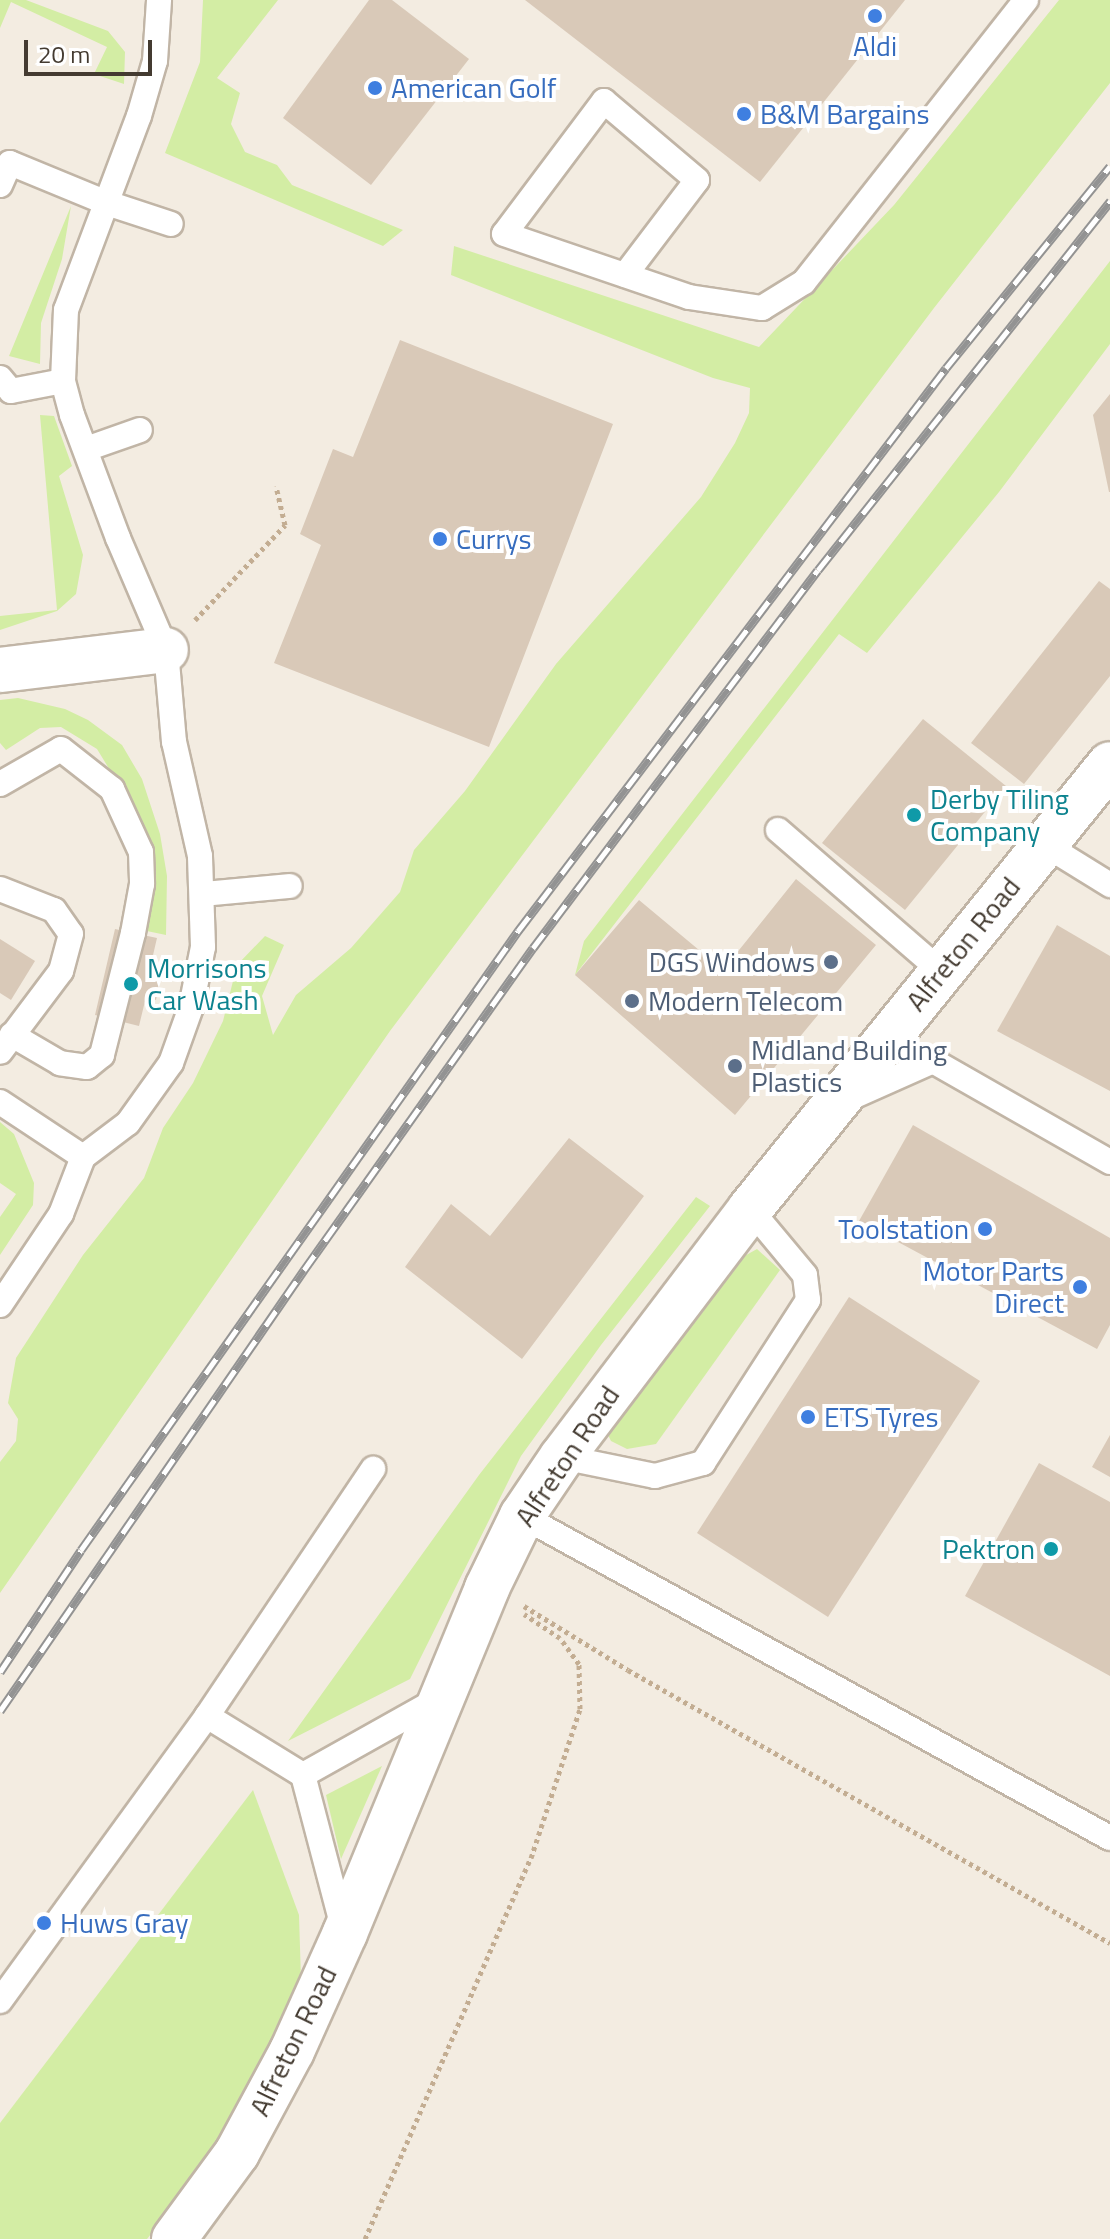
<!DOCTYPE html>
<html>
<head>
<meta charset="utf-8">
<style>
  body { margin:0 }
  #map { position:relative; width:1110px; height:2239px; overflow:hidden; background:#f3ece1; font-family:"Titillium Web",sans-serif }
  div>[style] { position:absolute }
  .green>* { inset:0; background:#d3eda4 }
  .building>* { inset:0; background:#d9c9b8 }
  .path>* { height:5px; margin-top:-2.5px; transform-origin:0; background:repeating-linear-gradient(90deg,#c3ad92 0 4px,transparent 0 8px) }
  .roads { filter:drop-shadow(2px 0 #c1b5a6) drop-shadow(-2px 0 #c1b5a6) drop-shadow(0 2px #c1b5a6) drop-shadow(0 -2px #c1b5a6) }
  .service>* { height:24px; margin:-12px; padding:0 12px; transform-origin:12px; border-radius:12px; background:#fff }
  .minor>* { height:44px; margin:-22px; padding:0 22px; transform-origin:22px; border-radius:22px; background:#fff }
  .tertiary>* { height:44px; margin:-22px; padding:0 22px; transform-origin:22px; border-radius:22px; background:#fff }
  .rail>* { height:9px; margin-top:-4.5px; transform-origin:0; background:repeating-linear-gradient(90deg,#fff 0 18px,#939393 0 36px); box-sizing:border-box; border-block:2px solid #939393 }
  .dots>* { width:22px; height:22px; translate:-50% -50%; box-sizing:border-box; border:4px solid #fff; border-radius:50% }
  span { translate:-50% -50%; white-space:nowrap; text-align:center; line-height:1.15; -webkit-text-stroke:8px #fff; paint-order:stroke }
  .shop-label { font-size:28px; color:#366cbe }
  .left { translate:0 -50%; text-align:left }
  .right { translate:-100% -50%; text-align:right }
  .culture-label { font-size:28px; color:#0d838f }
  .street-label { font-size:28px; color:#443b31 }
  .service-label { font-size:28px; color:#4e5e75 }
  .scale { position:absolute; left:24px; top:40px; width:128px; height:36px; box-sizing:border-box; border:4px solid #443b31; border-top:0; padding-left:10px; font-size:24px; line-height:28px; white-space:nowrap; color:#443b31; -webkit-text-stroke:6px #fff; paint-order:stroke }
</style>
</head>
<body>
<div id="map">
  <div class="green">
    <div style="clip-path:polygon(0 0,26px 0,108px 31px,125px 52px,124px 84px,94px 74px,107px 47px,11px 2px,0 28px)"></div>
    <div style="clip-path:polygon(203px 0,278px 0,217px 78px,240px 93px,231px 124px,245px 152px,277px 165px,292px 185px,403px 230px,383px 246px,165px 153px,200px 62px)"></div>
    <div style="clip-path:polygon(1059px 0,1110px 0,1110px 83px,934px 308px,390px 1031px,0 1593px,0 1462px,16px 1441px,18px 1419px,8px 1403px,16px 1358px,83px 1255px,144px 1178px,163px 1128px,193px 1083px,223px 1021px,237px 965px,265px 936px,284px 945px,262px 996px,273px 1035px,296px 995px,351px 948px,400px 892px,414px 850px,465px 791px,556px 664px,701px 497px,735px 443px,749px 413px,750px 388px,713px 378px,451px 275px,454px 246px,759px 347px,894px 205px)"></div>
    <div style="clip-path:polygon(71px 206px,62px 259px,41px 323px,40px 364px,9px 356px)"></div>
    <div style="clip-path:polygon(1110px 261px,1110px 344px,999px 492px,867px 653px,839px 634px,575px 975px,584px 941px)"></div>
    <div style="clip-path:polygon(40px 415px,54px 416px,72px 466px,59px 476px,83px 555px,76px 594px,57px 611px,0 630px,0 616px,57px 610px)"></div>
    <div style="clip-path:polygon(18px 698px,65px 709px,88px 720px,122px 745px,142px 779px,160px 834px,167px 876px,166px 935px,142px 930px,127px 798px,97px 749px,61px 727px,40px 728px,6px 750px,0 743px,0 700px)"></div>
    <div style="clip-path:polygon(0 1122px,14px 1134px,34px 1183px,33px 1205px,0 1255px,0 1217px,16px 1194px,0 1183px)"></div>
    <div style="clip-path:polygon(696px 1197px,710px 1206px,601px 1345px,521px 1456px,410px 1679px,288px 1741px,479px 1475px)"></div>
    <div style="clip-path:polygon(757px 1249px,780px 1270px,656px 1444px,627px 1449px,611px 1441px,604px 1427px,732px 1263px)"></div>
    <div style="clip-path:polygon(382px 1766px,341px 1859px,326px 1795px)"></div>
    <div style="clip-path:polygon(253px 1790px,299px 1915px,301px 1980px,282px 2027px,191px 2184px,147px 2239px,0 2239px,0 2123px)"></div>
  </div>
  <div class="building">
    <div style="clip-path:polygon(369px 0,392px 0,469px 59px,371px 185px,283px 118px)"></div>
    <div style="clip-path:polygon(525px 0,905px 0,760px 182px)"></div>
    <div style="clip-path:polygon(400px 340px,613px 424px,489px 747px,274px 663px,321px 545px,300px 534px,333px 449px,353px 457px)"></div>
    <div style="clip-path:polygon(1110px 394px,1110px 492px,1109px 492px,1093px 415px)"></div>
    <div style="clip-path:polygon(1099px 581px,1110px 589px,1110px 676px,1024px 784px,971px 743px)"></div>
    <div style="clip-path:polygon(923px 719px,1006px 786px,905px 910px,822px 843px)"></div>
    <div style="clip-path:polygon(796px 879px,876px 945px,735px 1115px,575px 975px,639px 900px,723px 970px)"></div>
    <div style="clip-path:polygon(1057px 925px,1110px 956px,1110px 1091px,997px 1031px)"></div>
    <div style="clip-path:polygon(115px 929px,157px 938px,150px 968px,162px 970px,156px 1000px,146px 997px,139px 1026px,95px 1015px)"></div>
    <div style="clip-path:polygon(0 939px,35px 961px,11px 1000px,0 993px)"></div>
    <div style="clip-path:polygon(913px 1125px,1110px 1238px,1110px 1325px,1097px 1349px,859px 1221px)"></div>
    <div style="clip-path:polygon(569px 1138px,644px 1196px,522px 1359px,405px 1267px,451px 1204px,490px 1236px)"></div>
    <div style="clip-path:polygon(849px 1297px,980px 1381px,828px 1617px,697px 1533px)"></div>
    <div style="clip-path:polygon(1110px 1435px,1110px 1477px,1092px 1467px)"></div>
    <div style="clip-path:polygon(1039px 1463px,1110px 1502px,1110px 1676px,965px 1596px)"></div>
  </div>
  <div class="path">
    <div style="left:195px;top:620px;width:131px;rotate:-46.5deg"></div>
    <div style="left:285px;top:525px;width:40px;rotate:-103deg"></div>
    <div style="left:524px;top:1606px;width:122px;rotate:31.6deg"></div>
    <div style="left:628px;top:1670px;width:554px;rotate:29.53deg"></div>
    <div style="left:365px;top:2239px;width:416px;rotate:-66.5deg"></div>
    <div style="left:531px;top:1858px;width:157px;rotate:-71.8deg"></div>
    <div style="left:580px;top:1709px;width:45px;rotate:-91.3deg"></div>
    <div style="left:579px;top:1664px;width:32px;rotate:-126deg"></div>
    <div style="left:560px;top:1638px;width:43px;rotate:-146.3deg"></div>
  </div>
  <div class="roads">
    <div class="service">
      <div style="left:0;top:185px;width:24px;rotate:-66deg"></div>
      <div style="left:10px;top:163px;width:105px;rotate:22.4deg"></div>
      <div style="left:107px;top:203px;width:67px;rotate:18.2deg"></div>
      <div style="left:625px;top:275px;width:119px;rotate:-52.8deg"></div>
      <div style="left:697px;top:180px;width:122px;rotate:-139.7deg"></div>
      <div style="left:604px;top:101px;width:166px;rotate:126.9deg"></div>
      <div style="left:504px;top:234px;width:195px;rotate:18.8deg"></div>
      <div style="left:689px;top:297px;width:74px;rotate:8.6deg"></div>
      <div style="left:762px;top:308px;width:49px;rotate:-31.8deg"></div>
      <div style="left:804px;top:282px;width:359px;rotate:-51.8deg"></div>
      <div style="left:0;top:378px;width:17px;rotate:50deg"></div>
      <div style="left:11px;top:391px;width:53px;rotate:-10.9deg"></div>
      <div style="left:86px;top:449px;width:57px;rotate:-19.4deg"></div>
      <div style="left:0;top:784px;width:70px;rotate:-29.8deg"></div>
      <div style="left:61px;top:749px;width:65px;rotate:38.1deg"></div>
      <div style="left:112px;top:789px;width:69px;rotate:65.3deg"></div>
      <div style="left:141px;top:852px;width:32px;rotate:88deg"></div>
      <div style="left:142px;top:884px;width:50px;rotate:100.4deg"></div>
      <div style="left:133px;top:933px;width:126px;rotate:104.3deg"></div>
      <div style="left:102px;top:1055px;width:19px;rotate:141deg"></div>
      <div style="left:87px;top:1067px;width:27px;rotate:-172deg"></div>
      <div style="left:60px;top:1063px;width:56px;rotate:-149.7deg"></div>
      <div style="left:778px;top:830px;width:216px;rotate:40.9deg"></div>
      <div style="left:1044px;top:844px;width:78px;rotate:31.8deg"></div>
      <div style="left:0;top:889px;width:58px;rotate:21.3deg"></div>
      <div style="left:54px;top:910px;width:29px;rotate:55deg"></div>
      <div style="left:71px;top:934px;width:38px;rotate:105deg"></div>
      <div style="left:61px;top:971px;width:101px;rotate:127deg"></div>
      <div style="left:203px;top:894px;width:87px;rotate:-5.3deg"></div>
      <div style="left:850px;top:1098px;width:91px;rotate:-24deg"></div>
      <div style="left:933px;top:1061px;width:204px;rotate:29.7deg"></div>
      <div style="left:0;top:1102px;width:100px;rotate:33.5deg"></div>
      <div style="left:0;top:1305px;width:110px;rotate:-56.2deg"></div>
      <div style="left:61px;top:1214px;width:61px;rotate:-68.9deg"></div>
      <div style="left:83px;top:1157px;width:56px;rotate:-37.1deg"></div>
      <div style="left:128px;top:1123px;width:74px;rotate:-54.4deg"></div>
      <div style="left:171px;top:1063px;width:59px;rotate:-70.3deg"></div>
      <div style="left:191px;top:1007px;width:61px;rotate:-78.7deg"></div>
      <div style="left:203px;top:947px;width:91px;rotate:-91.9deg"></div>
      <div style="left:200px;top:856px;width:117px;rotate:-102.8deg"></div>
      <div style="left:174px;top:742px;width:92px;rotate:-95deg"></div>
      <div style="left:166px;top:650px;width:122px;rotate:-113.2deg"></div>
      <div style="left:118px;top:538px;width:131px;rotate:-110.5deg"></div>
      <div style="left:72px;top:415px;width:35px;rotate:-105deg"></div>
      <div style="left:63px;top:381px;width:71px;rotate:-87.6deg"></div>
      <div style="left:66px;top:310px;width:207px;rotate:-69.4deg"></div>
      <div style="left:139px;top:116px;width:57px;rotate:-73.8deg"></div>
      <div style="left:155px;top:61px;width:61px;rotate:-86.2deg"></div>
      <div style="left:562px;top:1457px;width:95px;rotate:11.5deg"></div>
      <div style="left:655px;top:1476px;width:50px;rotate:-15.2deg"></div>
      <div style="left:703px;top:1463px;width:194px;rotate:-57.2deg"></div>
      <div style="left:808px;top:1300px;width:25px;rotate:-97deg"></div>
      <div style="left:805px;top:1275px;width:86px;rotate:-129.8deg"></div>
      <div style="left:522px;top:1516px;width:670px;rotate:28.71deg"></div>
      <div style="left:207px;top:1716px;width:113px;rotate:31.6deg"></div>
      <div style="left:303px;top:1775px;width:157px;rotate:-29.3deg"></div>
      <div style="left:303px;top:1775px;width:157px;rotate:75.3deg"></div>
      <div style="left:0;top:2001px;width:352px;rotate:-54deg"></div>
      <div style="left:207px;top:1716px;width:298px;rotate:-56.1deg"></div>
    </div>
    <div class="minor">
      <div style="left:0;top:670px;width:167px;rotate:-6.9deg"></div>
    </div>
    <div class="tertiary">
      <div style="left:174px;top:2239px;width:107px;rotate:-53.8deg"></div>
      <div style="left:237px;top:2153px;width:116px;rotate:-61.7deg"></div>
      <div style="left:292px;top:2051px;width:129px;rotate:-65.8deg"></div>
      <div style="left:345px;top:1933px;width:373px;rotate:-67.6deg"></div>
      <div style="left:487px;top:1588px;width:80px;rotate:-64.1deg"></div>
      <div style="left:522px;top:1516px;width:71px;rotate:-55.9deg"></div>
      <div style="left:562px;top:1457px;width:311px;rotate:-52.8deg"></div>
      <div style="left:750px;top:1209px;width:572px;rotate:-51.03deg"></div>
    </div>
  </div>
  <div class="rail">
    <div style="left:0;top:1672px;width:146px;rotate:-56.4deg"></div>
    <div style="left:81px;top:1550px;width:758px;rotate:-54.78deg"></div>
    <div style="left:518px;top:931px;width:707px;rotate:-52.76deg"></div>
    <div style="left:946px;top:368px;width:260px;rotate:-50.9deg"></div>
    <div style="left:0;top:1711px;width:536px;rotate:-55.42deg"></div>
    <div style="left:304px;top:1270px;width:395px;rotate:-54.6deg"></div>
    <div style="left:533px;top:948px;width:473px;rotate:-53deg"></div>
    <div style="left:818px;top:570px;width:471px;rotate:-51.6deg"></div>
  </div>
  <div class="dots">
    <div style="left:875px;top:16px;background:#3f7fe0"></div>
    <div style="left:375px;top:88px;background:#3f7fe0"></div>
    <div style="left:744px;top:114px;background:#3f7fe0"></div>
    <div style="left:440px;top:539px;background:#3f7fe0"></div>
    <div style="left:914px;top:815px;background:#0f9aa8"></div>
    <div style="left:831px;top:962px;background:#5c6f8a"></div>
    <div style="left:131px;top:984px;background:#0f9aa8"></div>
    <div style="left:632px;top:1001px;background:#5c6f8a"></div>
    <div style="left:735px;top:1066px;background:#5c6f8a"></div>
    <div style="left:985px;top:1229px;background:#3f7fe0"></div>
    <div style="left:1080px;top:1287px;background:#3f7fe0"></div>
    <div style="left:808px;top:1417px;background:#3f7fe0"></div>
    <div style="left:1051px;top:1549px;background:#0f9aa8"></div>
    <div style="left:44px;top:1923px;background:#3f7fe0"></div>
  </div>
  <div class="shop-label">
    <span style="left:875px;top:46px">Aldi</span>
    <span class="left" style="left:391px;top:88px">American Golf</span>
    <span class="left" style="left:760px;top:114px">B&amp;M Bargains</span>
    <span class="left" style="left:456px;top:539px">Currys</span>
    <span class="right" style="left:969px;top:1229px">Toolstation</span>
    <span class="right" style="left:1064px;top:1287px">Motor Parts<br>Direct</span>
    <span class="left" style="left:824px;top:1417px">ETS Tyres</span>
    <span class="left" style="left:60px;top:1923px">Huws Gray</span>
  </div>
  <div class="culture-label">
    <span class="left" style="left:930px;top:815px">Derby Tiling<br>Company</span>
    <span class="left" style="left:147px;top:984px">Morrisons<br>Car Wash</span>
    <span class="right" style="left:1035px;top:1549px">Pektron</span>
  </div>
  <div class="street-label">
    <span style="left:963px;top:944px;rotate:-51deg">Alfreton Road</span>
    <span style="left:567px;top:1456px;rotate:-56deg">Alfreton Road</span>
    <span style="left:293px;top:2041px;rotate:-64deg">Alfreton Road</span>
  </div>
  <div class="service-label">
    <span class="right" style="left:815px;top:962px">DGS Windows</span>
    <span class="left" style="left:648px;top:1001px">Modern Telecom</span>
    <span class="left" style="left:751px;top:1066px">Midland Building<br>Plastics</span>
  </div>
  <div class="scale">20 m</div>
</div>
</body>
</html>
